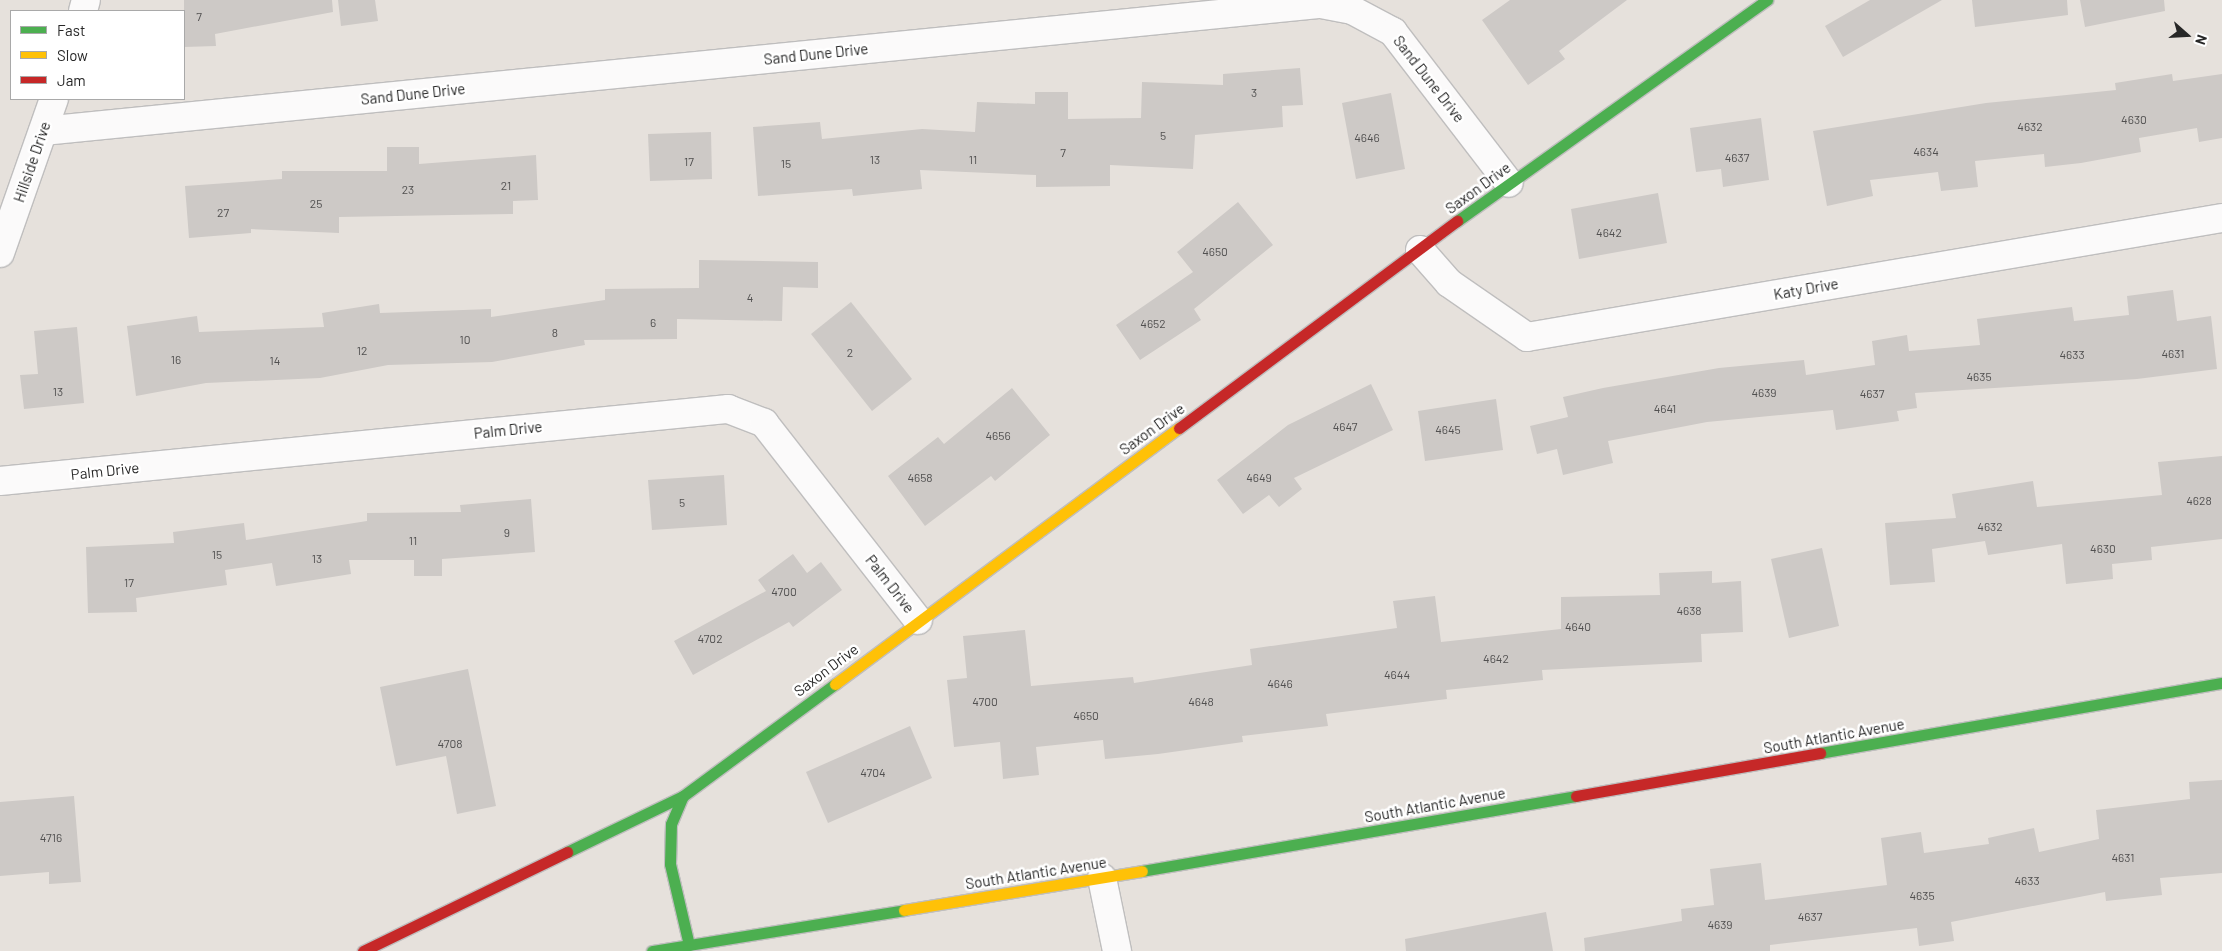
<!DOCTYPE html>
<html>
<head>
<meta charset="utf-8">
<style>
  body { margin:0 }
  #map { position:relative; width:2222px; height:951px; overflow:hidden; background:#e6e1dc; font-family:Barlow,sans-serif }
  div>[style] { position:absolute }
  .building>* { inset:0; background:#cdc9c6 }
  .roads { filter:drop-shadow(1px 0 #bfbebe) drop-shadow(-1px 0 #bfbebe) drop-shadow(0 1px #bfbebe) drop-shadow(0 -1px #bfbebe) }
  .street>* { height:28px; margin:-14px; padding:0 14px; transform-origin:14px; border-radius:14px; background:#fbfafa }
  .fast>* { height:11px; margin:-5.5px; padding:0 5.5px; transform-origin:5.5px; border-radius:5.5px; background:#4caf50 }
  .slow>* { height:11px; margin:-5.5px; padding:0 5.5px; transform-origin:5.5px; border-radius:5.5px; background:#ffc107 }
  .jam>* { height:11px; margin:-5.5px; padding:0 5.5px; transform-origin:5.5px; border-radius:5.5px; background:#c62828 }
  span { translate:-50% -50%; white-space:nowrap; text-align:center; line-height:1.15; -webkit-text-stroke:5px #fff; paint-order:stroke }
  .number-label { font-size:12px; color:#515050 }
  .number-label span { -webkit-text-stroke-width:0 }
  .street-label { font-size:15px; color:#272727 }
  .legend { position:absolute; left:10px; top:10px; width:175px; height:90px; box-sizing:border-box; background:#fff; border:1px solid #a9a9a9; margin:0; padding:6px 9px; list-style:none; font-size:15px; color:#272727 }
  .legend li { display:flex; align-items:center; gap:10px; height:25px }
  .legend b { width:25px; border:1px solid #a9a9a9 }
  .north { position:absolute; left:2162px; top:10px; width:50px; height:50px; -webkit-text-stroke:4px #fff; paint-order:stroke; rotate:109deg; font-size:14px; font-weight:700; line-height:20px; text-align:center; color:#272727 }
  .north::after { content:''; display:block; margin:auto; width:18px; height:22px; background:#272727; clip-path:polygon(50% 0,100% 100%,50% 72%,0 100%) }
</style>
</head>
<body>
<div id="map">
  <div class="building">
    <div style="clip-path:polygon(184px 0,332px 0,333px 12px,215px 34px,216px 46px,184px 47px)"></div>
    <div style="clip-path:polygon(338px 0,375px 0,378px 21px,341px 26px)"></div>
    <div style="clip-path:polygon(1510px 0,1627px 0,1559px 51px,1565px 59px,1528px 85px,1482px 20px)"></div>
    <div style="clip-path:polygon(1870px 0,1942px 0,1843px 57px,1825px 26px)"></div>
    <div style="clip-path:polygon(1972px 0,2067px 0,2068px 15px,1975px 27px)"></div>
    <div style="clip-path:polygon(2080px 0,2164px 0,2165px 11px,2085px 27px)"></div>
    <div style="clip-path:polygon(1300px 68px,1303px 105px,1282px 106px,1283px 127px,1195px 135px,1193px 169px,1110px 165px,1110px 186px,1036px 187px,1036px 175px,920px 170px,922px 189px,853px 196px,852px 189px,758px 196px,753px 127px,820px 122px,822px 139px,922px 129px,975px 132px,977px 102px,1035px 104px,1035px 92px,1068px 92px,1068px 119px,1141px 118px,1142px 82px,1223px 85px,1223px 74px)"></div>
    <div style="clip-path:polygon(2172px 74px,2173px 81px,2222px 74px,2222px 138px,2199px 142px,2197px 128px,2139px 138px,2141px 152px,2081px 163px,2045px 167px,2044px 154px,1975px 161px,1978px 187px,1941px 191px,1938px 172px,1870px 180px,1873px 196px,1827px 206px,1813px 131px,1986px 103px,2116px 90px,2115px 83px)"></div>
    <div style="clip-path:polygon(1391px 93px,1405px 169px,1356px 179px,1342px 103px)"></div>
    <div style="clip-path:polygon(1761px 118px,1769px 180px,1723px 187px,1721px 169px,1696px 172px,1690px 128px)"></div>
    <div style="clip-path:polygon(711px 132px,712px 179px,650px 181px,648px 134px)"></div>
    <div style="clip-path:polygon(387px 147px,419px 147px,419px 164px,536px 155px,538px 200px,513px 201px,513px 214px,339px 217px,339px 233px,251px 229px,251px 233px,189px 238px,185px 186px,282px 179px,282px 171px,387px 171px)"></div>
    <div style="clip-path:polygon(1658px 193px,1667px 243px,1579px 259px,1571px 209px)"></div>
    <div style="clip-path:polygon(1238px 202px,1273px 245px,1194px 309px,1201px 320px,1140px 360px,1116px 325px,1193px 272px,1177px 252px)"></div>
    <div style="clip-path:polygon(699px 260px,818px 262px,818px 288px,783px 287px,782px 321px,677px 319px,677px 339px,584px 340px,585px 345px,492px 362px,388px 365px,320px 378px,206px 383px,136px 396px,127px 326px,197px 316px,199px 332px,324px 327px,322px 313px,379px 304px,380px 313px,491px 309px,491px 317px,605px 300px,605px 289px,699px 288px)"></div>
    <div style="clip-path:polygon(2173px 290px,2177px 321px,2211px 316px,2217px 369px,2137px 379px,1915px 393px,1917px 408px,1897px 411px,1899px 421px,1836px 430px,1833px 410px,1707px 422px,1608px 441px,1613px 463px,1563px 475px,1557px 449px,1537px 454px,1530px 426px,1568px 417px,1563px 397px,1603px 388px,1719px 368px,1804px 360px,1806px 375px,1875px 365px,1872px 341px,1907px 335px,1909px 351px,1980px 345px,1977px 319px,2072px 307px,2074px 321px,2129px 315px,2127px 296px)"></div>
    <div style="clip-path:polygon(851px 302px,912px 379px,872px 411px,811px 334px)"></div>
    <div style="clip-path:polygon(77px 327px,84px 403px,24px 409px,20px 375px,38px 374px,34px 331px)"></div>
    <div style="clip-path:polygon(1371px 384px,1393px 430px,1294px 478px,1302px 489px,1279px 507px,1269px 495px,1243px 514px,1217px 480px,1288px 425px)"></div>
    <div style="clip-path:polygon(1012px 388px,1050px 435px,995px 481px,991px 476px,925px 526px,888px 476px,938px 437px,944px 444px)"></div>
    <div style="clip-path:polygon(1496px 399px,1503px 450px,1425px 461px,1418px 411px)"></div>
    <div style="clip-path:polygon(2222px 456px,2222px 539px,2151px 547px,2152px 560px,2112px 564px,2113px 579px,2066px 584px,2062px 544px,1988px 555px,1985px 541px,1932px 549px,1935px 582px,1890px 585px,1885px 523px,1956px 518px,1952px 494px,2033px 481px,2037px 507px,2162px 495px,2158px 462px)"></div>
    <div style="clip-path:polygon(724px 475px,727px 525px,652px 530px,648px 480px)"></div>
    <div style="clip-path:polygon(531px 499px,535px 552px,442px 559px,442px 576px,414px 576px,414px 560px,349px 560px,351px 574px,276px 586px,272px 563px,225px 570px,227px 585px,136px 598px,137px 612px,88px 613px,86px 547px,174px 543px,173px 532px,244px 523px,246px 540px,367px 521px,367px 513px,461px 512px,460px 505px)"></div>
    <div style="clip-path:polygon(1822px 548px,1839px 626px,1789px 638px,1771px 559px)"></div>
    <div style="clip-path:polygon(793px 554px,807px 573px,821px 562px,842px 590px,793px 627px,789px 622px,693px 675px,674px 641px,766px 591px,758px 580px)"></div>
    <div style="clip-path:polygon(1712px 571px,1712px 583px,1741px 581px,1743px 632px,1701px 634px,1702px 662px,1542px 670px,1543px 680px,1446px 690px,1447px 699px,1326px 714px,1328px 726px,1242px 736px,1243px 742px,1158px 754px,1105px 759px,1103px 740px,1036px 747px,1039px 775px,1003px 779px,1000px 742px,954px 747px,947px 680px,967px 678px,963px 636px,1025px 630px,1031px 686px,1133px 677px,1134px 683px,1252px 665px,1250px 649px,1397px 628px,1393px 601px,1435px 596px,1441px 642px,1561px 629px,1561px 597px,1660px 595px,1659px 573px)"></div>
    <div style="clip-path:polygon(468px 669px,496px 806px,457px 814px,446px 756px,396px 766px,380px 687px)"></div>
    <div style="clip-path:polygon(910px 726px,932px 778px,828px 823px,806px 772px)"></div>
    <div style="clip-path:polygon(2222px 780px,2222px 873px,2160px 878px,2162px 895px,2106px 901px,2105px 892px,1951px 922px,1954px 941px,1919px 946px,1917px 928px,1770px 945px,1770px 951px,1585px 951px,1584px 938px,1682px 921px,1681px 909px,1714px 905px,1710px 869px,1761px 863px,1765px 900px,1887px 885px,1881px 838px,1921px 832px,1924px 853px,1989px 844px,1988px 838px,2034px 828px,2039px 852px,2099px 839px,2096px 810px,2190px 799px,2189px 782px)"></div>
    <div style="clip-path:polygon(74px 796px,81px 882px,49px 884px,49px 872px,0 876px,0 802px)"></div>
    <div style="clip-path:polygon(1546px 912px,1553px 951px,1406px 951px,1405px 939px)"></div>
  </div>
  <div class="roads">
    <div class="street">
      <div style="left:83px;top:11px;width:11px;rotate:-75deg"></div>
      <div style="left:43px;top:131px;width:1284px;rotate:-5.68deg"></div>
      <div style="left:1321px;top:4px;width:32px;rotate:11deg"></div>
      <div style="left:1352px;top:10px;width:47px;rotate:28.2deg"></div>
      <div style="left:1393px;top:32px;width:190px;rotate:52.5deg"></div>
      <div style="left:1420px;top:250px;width:44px;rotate:48.7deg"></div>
      <div style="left:1449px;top:283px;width:95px;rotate:34.7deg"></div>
      <div style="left:1527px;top:337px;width:705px;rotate:-9.72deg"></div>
      <div style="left:0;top:253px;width:163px;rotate:-70.7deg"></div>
      <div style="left:0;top:481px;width:732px;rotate:-5.65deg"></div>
      <div style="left:728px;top:409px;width:39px;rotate:21deg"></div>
      <div style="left:764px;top:423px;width:250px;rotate:52deg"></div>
      <div style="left:1102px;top:878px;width:75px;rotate:78.4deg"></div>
    </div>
    <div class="fast">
      <div style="left:1457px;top:221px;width:381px;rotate:-35.5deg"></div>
      <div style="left:1820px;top:753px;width:408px;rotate:-9.9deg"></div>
      <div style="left:567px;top:852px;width:129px;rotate:-25.8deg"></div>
      <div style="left:1142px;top:871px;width:440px;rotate:-9.8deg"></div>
      <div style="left:689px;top:945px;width:83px;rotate:-103.2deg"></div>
      <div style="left:670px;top:864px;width:40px;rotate:-88.6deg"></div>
      <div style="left:671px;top:824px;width:30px;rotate:-67deg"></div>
      <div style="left:683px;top:796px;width:189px;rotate:-36.4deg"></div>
      <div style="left:652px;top:951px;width:255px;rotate:-9.2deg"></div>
    </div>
    <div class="slow">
      <div style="left:835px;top:684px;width:429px;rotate:-36.7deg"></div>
      <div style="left:904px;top:910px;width:241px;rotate:-9.3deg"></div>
    </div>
    <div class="jam">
      <div style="left:1179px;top:428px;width:347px;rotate:-36.7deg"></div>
      <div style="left:1576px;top:796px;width:248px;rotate:-10deg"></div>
      <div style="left:363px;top:951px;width:227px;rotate:-25.9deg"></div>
    </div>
  </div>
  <div class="number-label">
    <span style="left:199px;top:17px">7</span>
    <span style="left:1254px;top:93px">3</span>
    <span style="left:2134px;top:120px">4630</span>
    <span style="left:2030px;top:127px">4632</span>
    <span style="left:1163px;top:136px">5</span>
    <span style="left:1367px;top:138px">4646</span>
    <span style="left:1926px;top:152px">4634</span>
    <span style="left:1063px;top:153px">7</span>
    <span style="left:1737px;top:158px">4637</span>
    <span style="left:875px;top:160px">13</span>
    <span style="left:973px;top:160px">11</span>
    <span style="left:689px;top:162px">17</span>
    <span style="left:786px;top:164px">15</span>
    <span style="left:506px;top:186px">21</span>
    <span style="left:408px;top:190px">23</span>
    <span style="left:316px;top:204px">25</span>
    <span style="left:223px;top:213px">27</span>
    <span style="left:1609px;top:233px">4642</span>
    <span style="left:1215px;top:252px">4650</span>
    <span style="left:750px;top:298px">4</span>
    <span style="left:653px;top:323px">6</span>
    <span style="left:1153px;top:324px">4652</span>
    <span style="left:555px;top:333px">8</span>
    <span style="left:465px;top:340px">10</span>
    <span style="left:362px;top:351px">12</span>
    <span style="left:850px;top:353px">2</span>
    <span style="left:2173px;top:354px">4631</span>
    <span style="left:2072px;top:355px">4633</span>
    <span style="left:176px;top:360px">16</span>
    <span style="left:275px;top:361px">14</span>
    <span style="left:1979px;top:377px">4635</span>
    <span style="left:58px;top:392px">13</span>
    <span style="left:1764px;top:393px">4639</span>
    <span style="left:1872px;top:394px">4637</span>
    <span style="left:1665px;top:409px">4641</span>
    <span style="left:1345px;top:427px">4647</span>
    <span style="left:1448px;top:430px">4645</span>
    <span style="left:998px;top:436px">4656</span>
    <span style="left:920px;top:478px">4658</span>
    <span style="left:1259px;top:478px">4649</span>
    <span style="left:2199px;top:501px">4628</span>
    <span style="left:682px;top:503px">5</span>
    <span style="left:1990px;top:527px">4632</span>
    <span style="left:507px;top:533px">9</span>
    <span style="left:413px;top:541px">11</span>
    <span style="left:2103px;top:549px">4630</span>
    <span style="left:217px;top:555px">15</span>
    <span style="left:317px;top:559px">13</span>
    <span style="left:129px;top:583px">17</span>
    <span style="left:784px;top:592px">4700</span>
    <span style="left:1689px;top:611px">4638</span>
    <span style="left:1578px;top:627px">4640</span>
    <span style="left:710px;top:639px">4702</span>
    <span style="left:1496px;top:659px">4642</span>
    <span style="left:1397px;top:675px">4644</span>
    <span style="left:1280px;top:684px">4646</span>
    <span style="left:985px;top:702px">4700</span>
    <span style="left:1201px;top:702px">4648</span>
    <span style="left:1086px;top:716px">4650</span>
    <span style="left:450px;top:744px">4708</span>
    <span style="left:873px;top:773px">4704</span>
    <span style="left:51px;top:838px">4716</span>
    <span style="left:2123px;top:858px">4631</span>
    <span style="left:2027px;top:881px">4633</span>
    <span style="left:1922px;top:896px">4635</span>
    <span style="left:1810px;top:917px">4637</span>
    <span style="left:1720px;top:925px">4639</span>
  </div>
  <div class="street-label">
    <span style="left:816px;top:54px;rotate:-6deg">Sand Dune Drive</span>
    <span style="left:1429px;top:79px;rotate:52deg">Sand Dune Drive</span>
    <span style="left:413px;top:94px;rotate:-6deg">Sand Dune Drive</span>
    <span style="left:32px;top:162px;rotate:-71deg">Hillside Drive</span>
    <span style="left:1478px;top:188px;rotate:-36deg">Saxon Drive</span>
    <span style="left:1806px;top:289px;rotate:-10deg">Katy Drive</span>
    <span style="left:1152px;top:429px;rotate:-36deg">Saxon Drive</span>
    <span style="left:508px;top:430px;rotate:-6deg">Palm Drive</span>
    <span style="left:105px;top:471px;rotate:-6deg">Palm Drive</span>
    <span style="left:890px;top:584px;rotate:52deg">Palm Drive</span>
    <span style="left:826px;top:670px;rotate:-37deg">Saxon Drive</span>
    <span style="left:1834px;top:736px;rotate:-10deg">South Atlantic Avenue</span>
    <span style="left:1435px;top:805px;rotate:-10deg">South Atlantic Avenue</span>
    <span style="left:1036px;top:873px;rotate:-9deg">South Atlantic Avenue</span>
  </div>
  <ul class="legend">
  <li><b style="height:6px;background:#4caf50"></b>Fast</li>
  <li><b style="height:6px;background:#ffc107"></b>Slow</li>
  <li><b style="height:6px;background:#c62828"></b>Jam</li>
  </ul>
  <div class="north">N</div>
</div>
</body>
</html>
